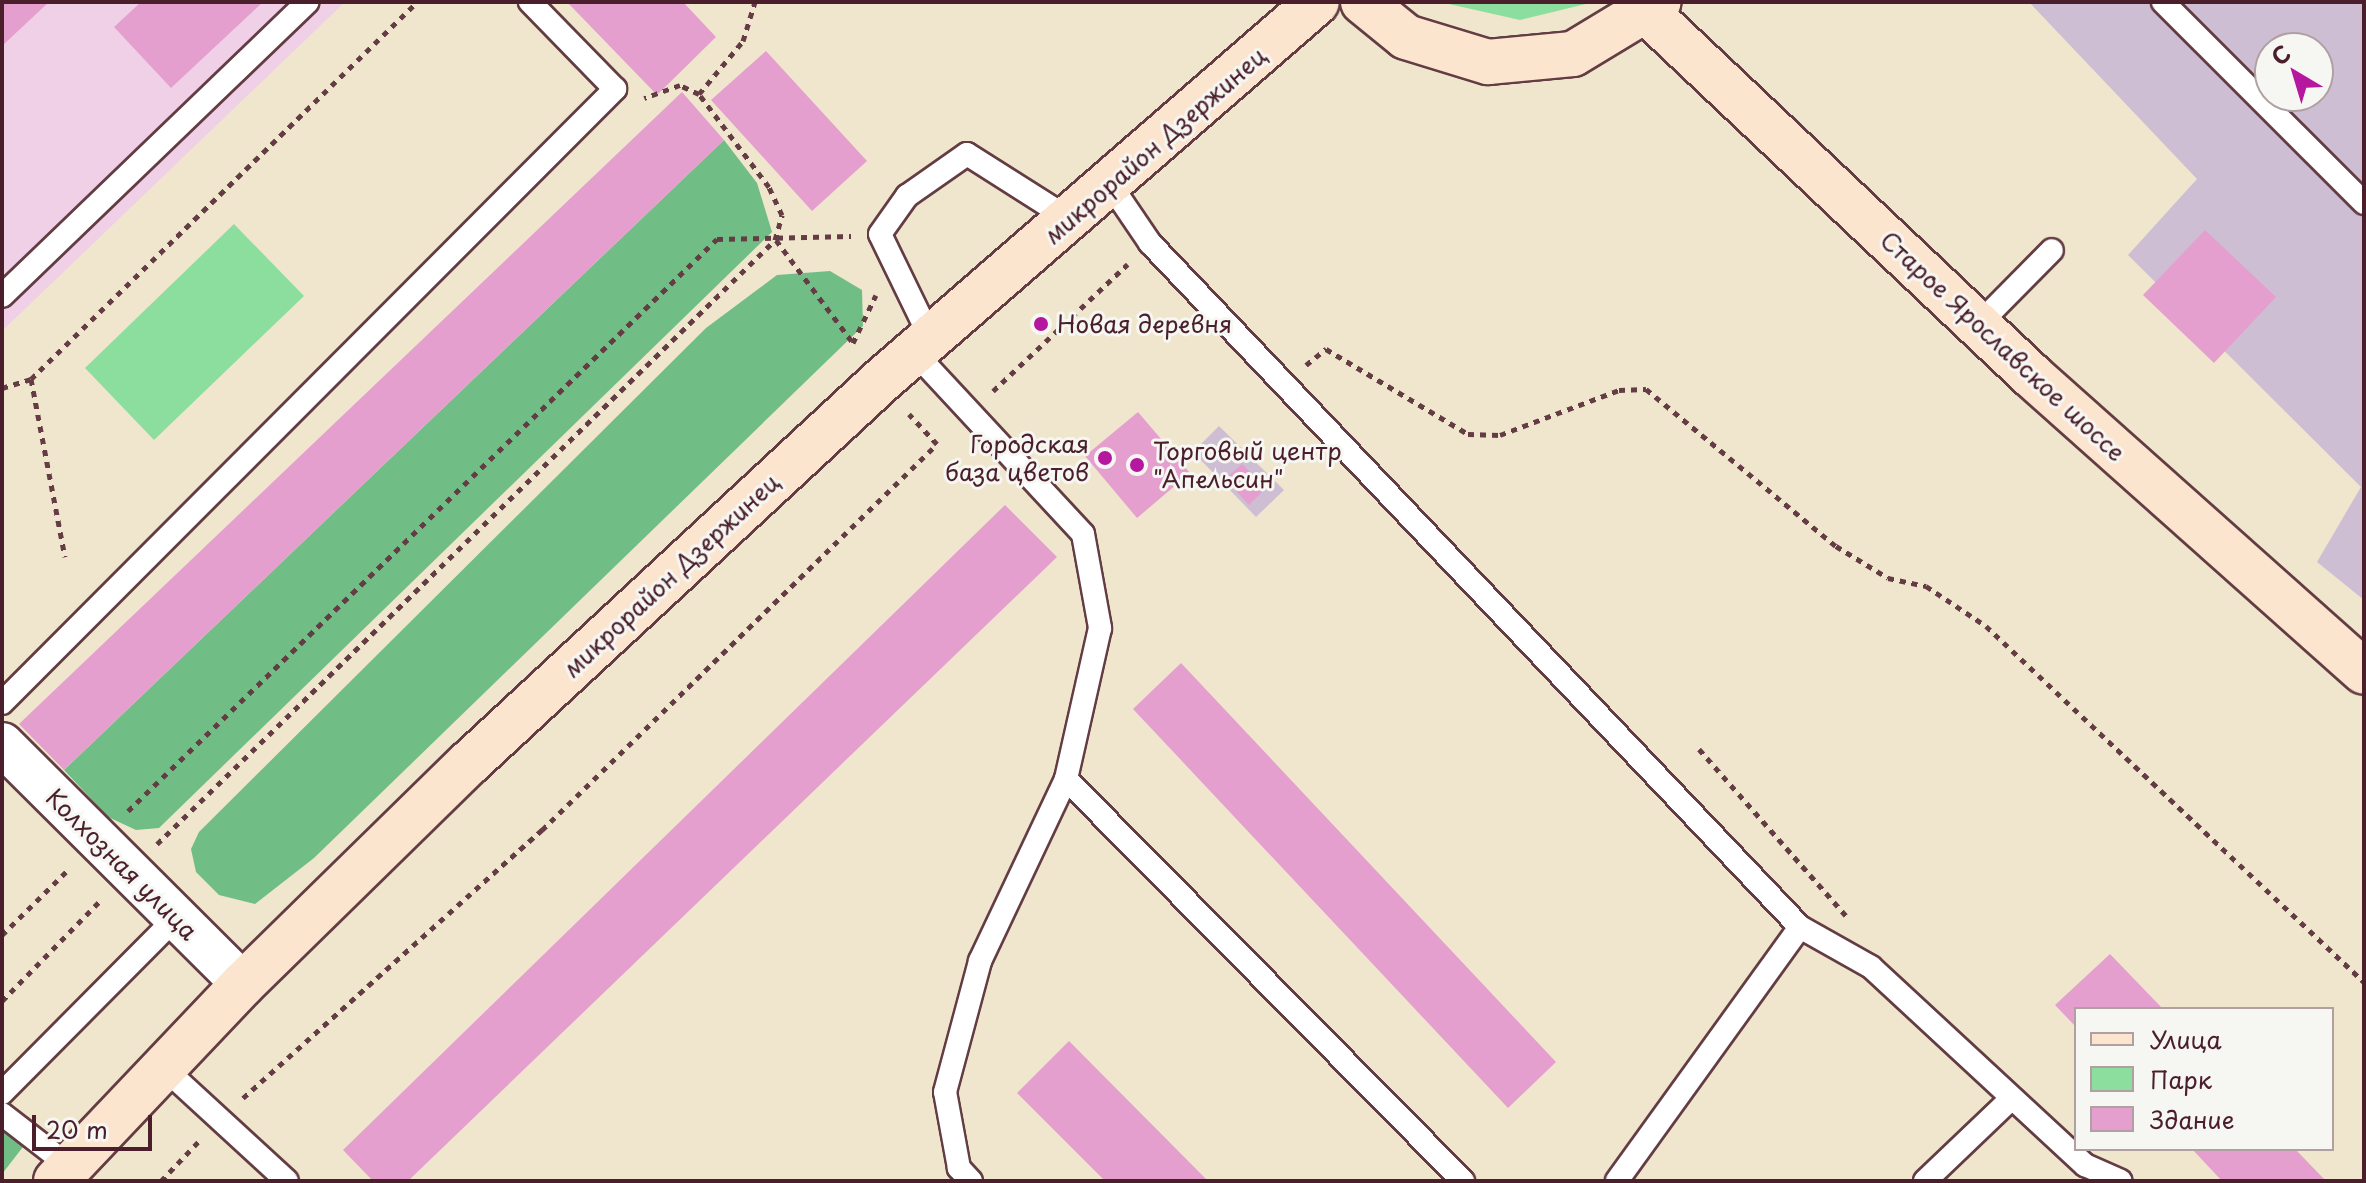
<!DOCTYPE html>
<html>
<head>
<meta charset="utf-8">
<style>
  body { margin:0 }
  #map { position:relative; width:2366px; height:1183px; overflow:hidden; background:#f0e6cd; font-family:"Playpen Sans",sans-serif }
  div>[style] { position:absolute }
  .built>* { inset:0; background:#efd0e7 }
  .industrial>* { inset:0; background:#cdbed3 }
  .green>* { inset:0; background:#8cde9f }
  .forest>* { inset:0; background:#71bd86 }
  .building>* { inset:0; background:#e49fcf }
  .path>* { height:5px; margin-top:-2.5px; transform-origin:0; background:repeating-linear-gradient(90deg,#633d43 0 6px,transparent 0 12px) }
  .roads { filter:drop-shadow(2px 0 #633d43) drop-shadow(-2px 0 #633d43) drop-shadow(0 2px #633d43) drop-shadow(0 -2px #633d43) }
  .lane>* { height:22px; margin:-11px; padding:0 11px; transform-origin:11px; border-radius:11px; background:#fff }
  .street>* { height:42px; margin:-21px; padding:0 21px; transform-origin:21px; border-radius:21px; background:#fff }
  .secondary>* { height:44px; margin:-22px; padding:0 22px; transform-origin:22px; border-radius:22px; background:#fce5cf }
  .dots>* { width:22px; height:22px; translate:-50% -50%; box-sizing:border-box; border:4px solid #f6f6f2; border-radius:50% }
  span { translate:-50% -50%; white-space:nowrap; text-align:center; line-height:1.15; -webkit-text-stroke:6px #f6f6f2; paint-order:stroke }
  .street-label { font-size:24px; color:#4a1f2b }
  .poi-label { font-size:24px; color:#4a1f2b }
  .left { translate:0 -50%; text-align:left }
  .right { translate:-100% -50%; text-align:right }
  .frame { position:absolute; inset:0; border:4px solid #4a1f2b; pointer-events:none }
  .legend { position:absolute; left:2074px; top:1007px; width:260px; height:144px; box-sizing:border-box; background:#f6f6f2; border:2px solid #b1a0a2; margin:0; padding:10px 14px; list-style:none; font-size:24px; color:#4a1f2b }
  .legend li { display:flex; align-items:center; gap:16px; height:40px }
  .legend b { width:40px; border:2px solid #b1a0a2 }
  .north { position:absolute; left:2254px; top:32px; width:80px; height:80px; box-sizing:border-box; background:#f6f6f2; border:2px solid #b1a0a2; border-radius:50%; rotate:322deg; font-size:22px; font-weight:700; line-height:32px; text-align:center; color:#4a1f2b }
  .north::after { content:''; display:block; margin:auto; width:28px; height:36px; background:#b5179e; clip-path:polygon(50% 0,100% 100%,50% 72%,0 100%) }
  .scale { position:absolute; left:32px; top:1115px; width:120px; height:36px; box-sizing:border-box; border:4px solid #4a1f2b; border-top:0; padding-left:10px; font-size:24px; line-height:28px; white-space:nowrap; color:#4a1f2b; -webkit-text-stroke:6px #f6f6f2; paint-order:stroke }
</style>
</head>
<body>
<div id="map">
  <div class="built">
    <div style="clip-path:polygon(2px 2px,345px 2px,2px 331px)"></div>
  </div>
  <div class="industrial">
    <div style="clip-path:polygon(evenodd,2029px 2px,2364px 2px,2364px 600px,2317px 562px,2361px 487px,2128px 255px,2197px 179px,2029px 2px,2270px 48px,2318px 48px,2318px 96px,2270px 96px,2270px 48px)"></div>
    <div style="clip-path:polygon(1219px 426px,1284px 490px,1256px 517px,1193px 452px)"></div>
  </div>
  <div class="green">
    <div style="clip-path:polygon(1440px 2px,1594px 2px,1520px 20px)"></div>
    <div style="clip-path:polygon(234px 224px,304px 296px,154px 440px,85px 368px)"></div>
  </div>
  <div class="forest">
    <div style="clip-path:polygon(724px 140px,757px 183px,772px 232px,159px 828px,136px 830px,108px 817px,64px 770px)"></div>
    <div style="clip-path:polygon(830px 271px,862px 290px,863px 326px,314px 858px,255px 904px,219px 895px,196px 872px,191px 849px,199px 832px,706px 328px,777px 275px)"></div>
    <div style="clip-path:polygon(2px 1118px,26px 1143px,2px 1174px)"></div>
  </div>
  <div class="building">
    <div style="clip-path:polygon(2px 2px,49px 2px,2px 46px)"></div>
    <div style="clip-path:polygon(141px 2px,263px 2px,171px 88px,114px 27px)"></div>
    <div style="clip-path:polygon(567px 2px,683px 2px,716px 37px,657px 95px)"></div>
    <div style="clip-path:polygon(766px 51px,867px 161px,812px 211px,711px 100px)"></div>
    <div style="clip-path:polygon(682px 92px,724px 140px,64px 770px,19px 724px)"></div>
    <div style="clip-path:polygon(2205px 230px,2276px 297px,2214px 363px,2143px 295px)"></div>
    <div style="clip-path:polygon(1138px 412px,1190px 473px,1137px 518px,1085px 456px)"></div>
    <div style="clip-path:polygon(1242px 464px,1266px 488px,1249px 505px,1225px 479px)"></div>
    <div style="clip-path:polygon(1005px 505px,1057px 557px,408px 1181px,373px 1181px,343px 1150px)"></div>
    <div style="clip-path:polygon(1181px 663px,1556px 1062px,1508px 1108px,1133px 709px)"></div>
    <div style="clip-path:polygon(2110px 954px,2163px 1009px,2076px 1009px,2076px 1027px,2055px 1005px)"></div>
    <div style="clip-path:polygon(1069px 1041px,1208px 1181px,1105px 1181px,1017px 1093px)"></div>
    <div style="clip-path:polygon(2192px 1149px,2295px 1149px,2326px 1181px,2222px 1181px)"></div>
  </div>
  <div class="path">
    <div style="left:699px;top:94px;width:69px;rotate:-50.3deg"></div>
    <div style="left:743px;top:41px;width:41px;rotate:-72.9deg"></div>
    <div style="left:776px;top:240px;width:129px;rotate:53.2deg"></div>
    <div style="left:853px;top:343px;width:53px;rotate:-64.4deg"></div>
    <div style="left:1306px;top:365px;width:26px;rotate:-39deg"></div>
    <div style="left:1326px;top:349px;width:165px;rotate:30.9deg"></div>
    <div style="left:1468px;top:434px;width:32px;rotate:2deg"></div>
    <div style="left:1500px;top:435px;width:127px;rotate:-20.7deg"></div>
    <div style="left:1619px;top:390px;width:27px;rotate:-2deg"></div>
    <div style="left:1646px;top:389px;width:246px;rotate:39.6deg"></div>
    <div style="left:1836px;top:546px;width:61px;rotate:31.6deg"></div>
    <div style="left:1888px;top:578px;width:39px;rotate:12deg"></div>
    <div style="left:1926px;top:586px;width:72px;rotate:33.7deg"></div>
    <div style="left:1986px;top:626px;width:519px;rotate:43.28deg"></div>
    <div style="left:31px;top:379px;width:540px;rotate:-44.32deg"></div>
    <div style="left:2px;top:388px;width:30px;rotate:-17deg"></div>
    <div style="left:31px;top:379px;width:181px;rotate:79.2deg"></div>
    <div style="left:993px;top:391px;width:185px;rotate:-43.3deg"></div>
    <div style="left:1699px;top:749px;width:222px;rotate:48.6deg"></div>
    <div style="left:128px;top:811px;width:821px;rotate:-44.16deg"></div>
    <div style="left:717px;top:239px;width:134px;rotate:-1.3deg"></div>
    <div style="left:157px;top:844px;width:864px;rotate:-44.34deg"></div>
    <div style="left:775px;top:240px;width:26px;rotate:-74deg"></div>
    <div style="left:782px;top:215px;width:31px;rotate:-115deg"></div>
    <div style="left:769px;top:187px;width:116px;rotate:-127deg"></div>
    <div style="left:699px;top:94px;width:21px;rotate:-155deg"></div>
    <div style="left:680px;top:85px;width:38px;rotate:160deg"></div>
    <div style="left:2px;top:935px;width:95px;rotate:-44.6deg"></div>
    <div style="left:2px;top:1001px;width:143px;rotate:-45.6deg"></div>
    <div style="left:243px;top:1098px;width:402px;rotate:-41.9deg"></div>
    <div style="left:542px;top:830px;width:552px;rotate:-44.34deg"></div>
    <div style="left:937px;top:444px;width:41px;rotate:-133deg"></div>
    <div style="left:161px;top:1181px;width:55px;rotate:-46.5deg"></div>
  </div>
  <div class="roads">
    <div class="lane">
      <div style="left:2163px;top:2px;width:284px;rotate:45deg"></div>
      <div style="left:1112px;top:187px;width:68px;rotate:55.8deg"></div>
      <div style="left:1150px;top:243px;width:944px;rotate:46.46deg"></div>
      <div style="left:1800px;top:927px;width:313px;rotate:125.8deg"></div>
      <div style="left:2px;top:296px;width:424px;rotate:-43.9deg"></div>
      <div style="left:1978px;top:325px;width:105px;rotate:-45.4deg"></div>
      <div style="left:930px;top:337px;width:114px;rotate:-115.9deg"></div>
      <div style="left:880px;top:234px;width:47px;rotate:-54.6deg"></div>
      <div style="left:907px;top:196px;width:73px;rotate:-35deg"></div>
      <div style="left:967px;top:154px;width:123px;rotate:32.4deg"></div>
      <div style="left:914px;top:352px;width:248px;rotate:47.1deg"></div>
      <div style="left:1083px;top:534px;width:96px;rotate:79.7deg"></div>
      <div style="left:1100px;top:628px;width:155px;rotate:102.7deg"></div>
      <div style="left:1066px;top:779px;width:565px;rotate:45.36deg"></div>
      <div style="left:2px;top:703px;width:868px;rotate:-45.05deg"></div>
      <div style="left:615px;top:89px;width:122px;rotate:-134.3deg"></div>
      <div style="left:1800px;top:927px;width:81px;rotate:29.4deg"></div>
      <div style="left:1871px;top:967px;width:292px;rotate:42.8deg"></div>
      <div style="left:2085px;top:1165px;width:39px;rotate:24deg"></div>
      <div style="left:163px;top:1067px;width:168px;rotate:42.6deg"></div>
      <div style="left:2px;top:1093px;width:247px;rotate:-45.2deg"></div>
      <div style="left:2px;top:1114px;width:83px;rotate:37.7deg"></div>
      <div style="left:971px;top:1181px;width:18px;rotate:-133deg"></div>
      <div style="left:959px;top:1168px;width:77px;rotate:-100.4deg"></div>
      <div style="left:945px;top:1092px;width:136px;rotate:-75deg"></div>
      <div style="left:980px;top:961px;width:201px;rotate:-64.7deg"></div>
      <div style="left:1925px;top:1181px;width:120px;rotate:-43.7deg"></div>
    </div>
    <div class="street">
      <div style="left:2px;top:744px;width:340px;rotate:44.9deg"></div>
    </div>
    <div class="secondary">
      <div style="left:1363px;top:2px;width:55px;rotate:39.1deg"></div>
      <div style="left:1406px;top:37px;width:86px;rotate:17deg"></div>
      <div style="left:1488px;top:62px;width:85px;rotate:-5.4deg"></div>
      <div style="left:1573px;top:54px;width:100px;rotate:-31.2deg"></div>
      <div style="left:1649px;top:14px;width:526px;rotate:43.38deg"></div>
      <div style="left:2031px;top:375px;width:446px;rotate:41.7deg"></div>
      <div style="left:56px;top:1181px;width:272px;rotate:-46.5deg"></div>
      <div style="left:243px;top:984px;width:316px;rotate:-44.4deg"></div>
      <div style="left:469px;top:763px;width:563px;rotate:-42.84deg"></div>
      <div style="left:882px;top:380px;width:576px;rotate:-40.99deg"></div>
    </div>
  </div>
  <div class="dots">
    <div style="left:1041px;top:324px;background:#b5179e"></div>
    <div style="left:1105px;top:458px;background:#b5179e"></div>
    <div style="left:1137px;top:465px;background:#b5179e"></div>
  </div>
  <div class="street-label">
    <span style="left:1155px;top:145px;rotate:-41deg">микрорайон Дзержинец</span>
    <span style="left:2003px;top:346px;rotate:43deg">Старое Ярославское шоссе</span>
    <span style="left:671px;top:575px;rotate:-43deg">микрорайон Дзержинец</span>
    <span style="left:122px;top:864px;rotate:45deg">Колхозная улица</span>
  </div>
  <div class="poi-label">
    <span class="left" style="left:1057px;top:324px">Новая деревня</span>
    <span class="right" style="left:1089px;top:458px">Городская<br>база цветов</span>
    <span class="left" style="left:1153px;top:465px">Торговый центр<br>"Апельсин"</span>
  </div>
  <div class="frame"></div>
  <ul class="legend">
  <li><b style="height:10px;background:#fce5cf"></b>Улица</li>
  <li><b style="height:22px;background:#8cde9f"></b>Парк</li>
  <li><b style="height:22px;background:#e49fcf"></b>Здание</li>
  </ul>
  <div class="north">С</div>
  <div class="scale">20 m</div>
</div>
</body>
</html>
